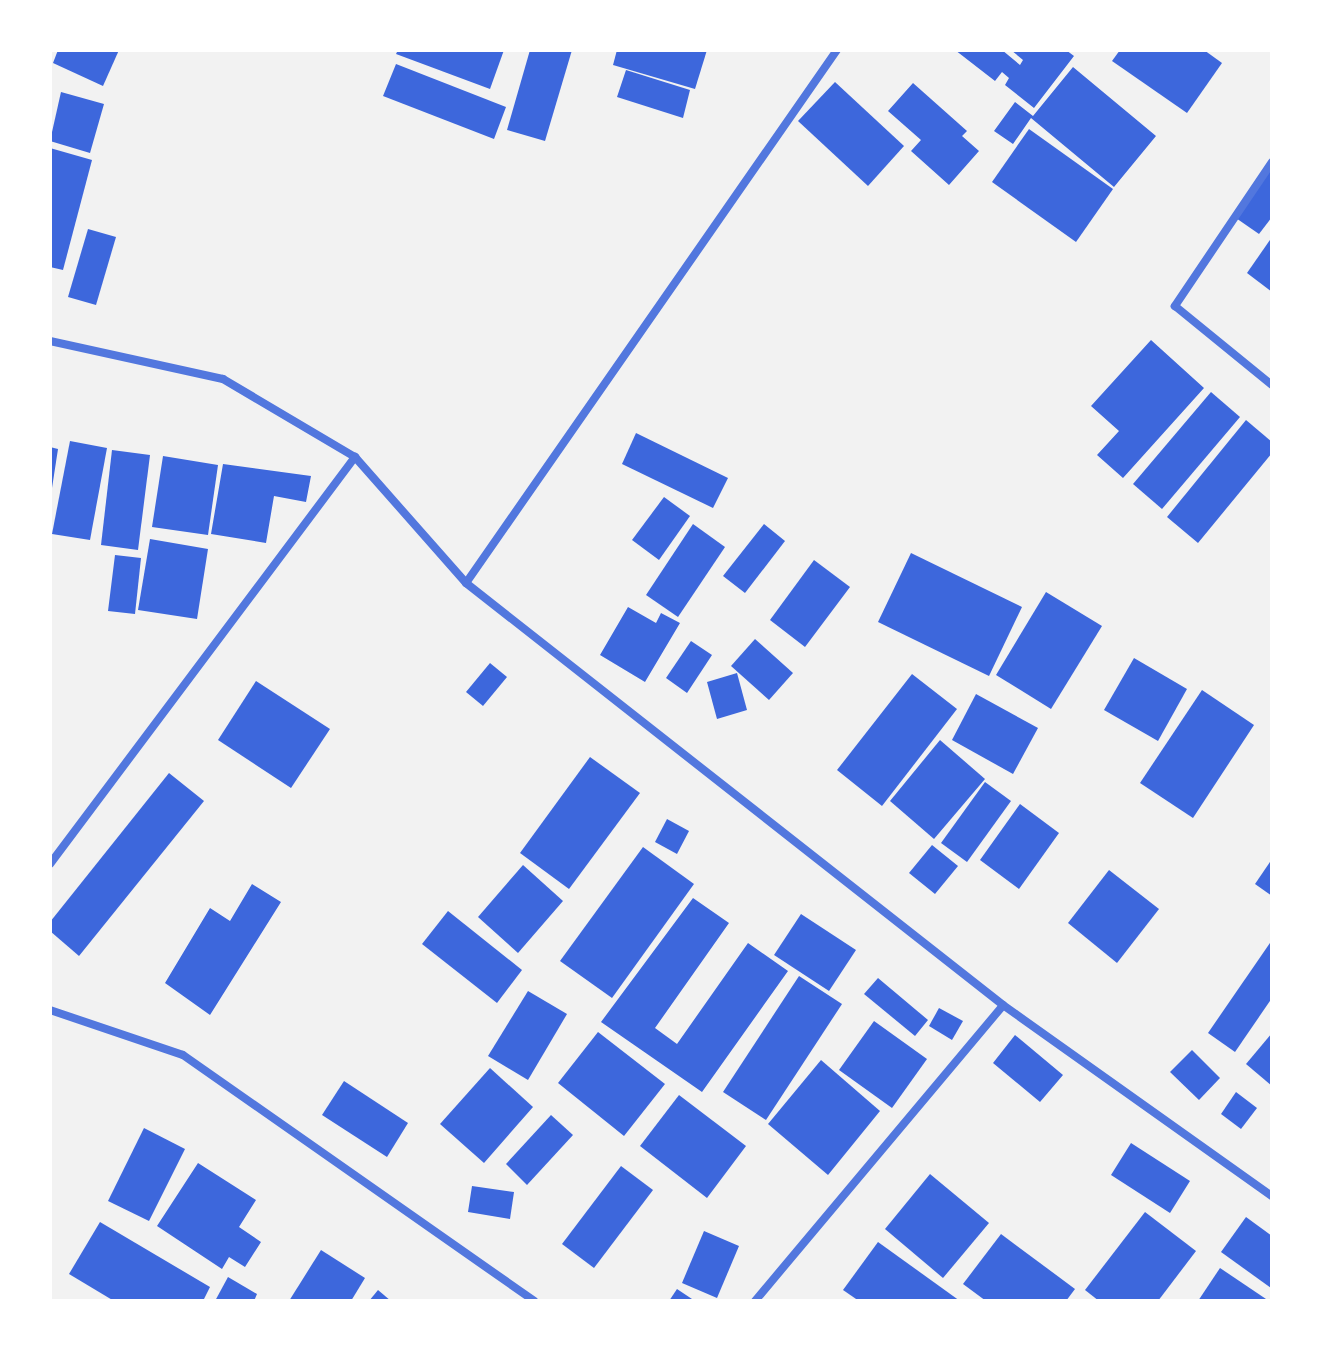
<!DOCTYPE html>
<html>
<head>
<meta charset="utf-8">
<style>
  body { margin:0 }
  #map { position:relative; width:1322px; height:1351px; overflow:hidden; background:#f2f2f2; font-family:"Space Grotesk",sans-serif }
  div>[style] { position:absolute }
  .building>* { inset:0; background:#3d67dc }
  .minor>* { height:8px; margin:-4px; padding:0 4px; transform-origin:4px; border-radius:4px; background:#5277de }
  span { translate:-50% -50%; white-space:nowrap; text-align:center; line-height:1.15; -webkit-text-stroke:8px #fff; paint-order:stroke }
  .frame { position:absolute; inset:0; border:52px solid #fff; pointer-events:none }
</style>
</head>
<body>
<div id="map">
  <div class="building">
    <div style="clip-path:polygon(58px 50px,119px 50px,103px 86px,53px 63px)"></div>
    <div style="clip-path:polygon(398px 50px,504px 50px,490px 89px,396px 54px)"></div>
    <div style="clip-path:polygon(530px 50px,572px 50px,545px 141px,507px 130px)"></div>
    <div style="clip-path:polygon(617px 50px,707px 50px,695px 89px,613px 65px)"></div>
    <div style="clip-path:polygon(955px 50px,1002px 50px,1020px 65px,1023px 60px,1011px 50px,1066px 50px,1074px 56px,1034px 108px,1005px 85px,1009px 78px,1002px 72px,995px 81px)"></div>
    <div style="clip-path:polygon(1120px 50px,1204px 50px,1222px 63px,1187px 113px,1112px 61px)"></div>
    <div style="clip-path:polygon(396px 64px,506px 107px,494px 139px,383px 96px)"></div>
    <div style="clip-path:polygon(1073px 67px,1156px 136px,1114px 187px,1031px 118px,1013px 144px,994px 131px,1015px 102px,1033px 116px)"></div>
    <div style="clip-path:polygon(626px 70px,690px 90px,683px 118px,617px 97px)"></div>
    <div style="clip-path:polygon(835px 82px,904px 146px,868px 186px,798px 121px)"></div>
    <div style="clip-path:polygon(913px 83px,967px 131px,962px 136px,979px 151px,949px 185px,911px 151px,921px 140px,888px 111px)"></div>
    <div style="clip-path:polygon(61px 92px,104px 104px,90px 153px,50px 141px)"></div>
    <div style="clip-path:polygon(1029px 129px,1113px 189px,1076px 242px,992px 182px)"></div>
    <div style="clip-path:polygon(50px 148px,92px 160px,63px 270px,50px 267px)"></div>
    <div style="clip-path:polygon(1272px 161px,1272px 217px,1259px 234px,1233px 216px)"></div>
    <div style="clip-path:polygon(88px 229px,116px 237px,96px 305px,68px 297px)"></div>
    <div style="clip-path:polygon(1272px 237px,1272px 292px,1247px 273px)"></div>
    <div style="clip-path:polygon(1151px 340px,1204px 388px,1123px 478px,1097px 455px,1119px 431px,1091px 406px)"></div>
    <div style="clip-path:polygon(1211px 392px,1240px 417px,1162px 509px,1133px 484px)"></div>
    <div style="clip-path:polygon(1246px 420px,1272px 442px,1272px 453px,1198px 543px,1167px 517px)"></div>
    <div style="clip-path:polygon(636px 433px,728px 478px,713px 508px,622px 464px)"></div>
    <div style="clip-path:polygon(70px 441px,107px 448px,90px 540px,52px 534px)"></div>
    <div style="clip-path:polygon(50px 447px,58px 449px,52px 488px,50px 488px)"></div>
    <div style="clip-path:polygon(112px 450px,150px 455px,138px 550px,101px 545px)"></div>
    <div style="clip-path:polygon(163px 456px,218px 465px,208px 535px,152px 527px)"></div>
    <div style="clip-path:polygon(223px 464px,311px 476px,306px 502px,274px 496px,266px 543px,211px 534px)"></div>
    <div style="clip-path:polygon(664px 497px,690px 516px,659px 560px,632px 540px)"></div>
    <div style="clip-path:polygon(693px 524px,725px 547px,678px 617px,646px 595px)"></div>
    <div style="clip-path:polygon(764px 524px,785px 541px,745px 593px,723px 576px)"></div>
    <div style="clip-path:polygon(150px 539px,208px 549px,197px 619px,138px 610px)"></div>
    <div style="clip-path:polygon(911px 553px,1022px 607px,989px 676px,878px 622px)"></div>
    <div style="clip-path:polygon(115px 555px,141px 558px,135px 614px,108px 611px)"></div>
    <div style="clip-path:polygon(814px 560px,850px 587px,805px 647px,770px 620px)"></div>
    <div style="clip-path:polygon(1046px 592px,1102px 626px,1051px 709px,996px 675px)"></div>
    <div style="clip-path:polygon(628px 607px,656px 623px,661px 613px,680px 623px,645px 682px,600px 655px)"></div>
    <div style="clip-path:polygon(755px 639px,793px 673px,769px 700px,731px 666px)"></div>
    <div style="clip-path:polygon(691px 641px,712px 655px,687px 693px,666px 678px)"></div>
    <div style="clip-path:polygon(1134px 658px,1187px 689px,1158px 741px,1104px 710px)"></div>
    <div style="clip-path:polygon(490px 663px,507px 677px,483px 706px,466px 692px)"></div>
    <div style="clip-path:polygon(737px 673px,747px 710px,717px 719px,707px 682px)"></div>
    <div style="clip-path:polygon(912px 674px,957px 709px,882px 806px,837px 770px)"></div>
    <div style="clip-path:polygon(256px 681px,330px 729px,291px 788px,218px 740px)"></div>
    <div style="clip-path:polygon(1202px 690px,1254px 725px,1193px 818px,1140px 783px)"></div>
    <div style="clip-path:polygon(976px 694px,1038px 728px,1013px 774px,952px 740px)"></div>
    <div style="clip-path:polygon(940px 740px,985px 779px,934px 839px,890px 801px)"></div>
    <div style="clip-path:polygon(590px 757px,640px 793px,569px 889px,520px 853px)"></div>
    <div style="clip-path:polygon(169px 773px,204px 801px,79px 956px,50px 931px,50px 922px)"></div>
    <div style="clip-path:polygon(985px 782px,1011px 801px,967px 862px,941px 843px)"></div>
    <div style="clip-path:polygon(1020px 804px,1059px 833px,1019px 889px,980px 860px)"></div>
    <div style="clip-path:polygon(667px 819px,689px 831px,677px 854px,655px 842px)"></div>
    <div style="clip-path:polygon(932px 845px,958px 866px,935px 894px,909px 873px)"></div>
    <div style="clip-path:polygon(643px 847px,694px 884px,612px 998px,560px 961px)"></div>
    <div style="clip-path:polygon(1272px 859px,1272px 896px,1255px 884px)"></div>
    <div style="clip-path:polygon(523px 865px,563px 901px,518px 953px,478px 917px)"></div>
    <div style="clip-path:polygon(1109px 870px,1159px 909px,1117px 963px,1068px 923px)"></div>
    <div style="clip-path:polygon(252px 884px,281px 902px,210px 1015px,165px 983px,210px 908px,230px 921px)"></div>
    <div style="clip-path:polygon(693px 898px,729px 923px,655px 1028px,677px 1044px,748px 943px,788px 971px,702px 1092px,601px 1022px)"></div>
    <div style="clip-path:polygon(448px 911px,522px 970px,497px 1003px,422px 944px)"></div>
    <div style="clip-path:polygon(801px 914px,856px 950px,829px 991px,774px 955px)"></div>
    <div style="clip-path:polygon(1272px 940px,1272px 998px,1235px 1052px,1208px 1033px)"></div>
    <div style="clip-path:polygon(799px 976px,842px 1004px,766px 1120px,723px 1092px)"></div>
    <div style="clip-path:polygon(878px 978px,928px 1020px,915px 1036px,864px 994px)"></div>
    <div style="clip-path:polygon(528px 991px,567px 1014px,528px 1080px,488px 1056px)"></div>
    <div style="clip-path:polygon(939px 1008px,963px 1021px,952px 1040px,929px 1026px)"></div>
    <div style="clip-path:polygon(874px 1021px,927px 1059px,892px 1108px,839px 1070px)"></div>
    <div style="clip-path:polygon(598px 1032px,665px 1084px,624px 1136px,558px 1083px)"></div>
    <div style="clip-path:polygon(1272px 1033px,1272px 1086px,1246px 1064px)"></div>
    <div style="clip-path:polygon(1015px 1035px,1063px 1075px,1040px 1102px,993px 1063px)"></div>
    <div style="clip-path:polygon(1192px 1050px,1220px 1078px,1199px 1100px,1170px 1072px)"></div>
    <div style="clip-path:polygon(821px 1060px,880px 1111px,828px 1175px,768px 1124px)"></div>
    <div style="clip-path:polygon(490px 1068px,533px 1107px,484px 1163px,440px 1124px)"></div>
    <div style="clip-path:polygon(344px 1081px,408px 1123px,387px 1157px,322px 1115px)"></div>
    <div style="clip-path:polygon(1236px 1092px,1257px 1108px,1241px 1129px,1221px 1114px)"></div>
    <div style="clip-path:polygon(679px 1095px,746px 1146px,707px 1198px,640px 1146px)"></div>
    <div style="clip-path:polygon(551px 1115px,573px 1135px,527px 1185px,506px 1164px)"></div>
    <div style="clip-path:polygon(144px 1128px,185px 1149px,149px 1221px,108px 1201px)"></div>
    <div style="clip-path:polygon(1131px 1143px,1190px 1181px,1170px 1213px,1111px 1175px)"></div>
    <div style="clip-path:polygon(198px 1163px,256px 1200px,239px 1227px,261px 1242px,245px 1267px,229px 1257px,222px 1269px,157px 1226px)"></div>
    <div style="clip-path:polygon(621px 1166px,653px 1190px,594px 1268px,562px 1244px)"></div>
    <div style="clip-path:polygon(930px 1174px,989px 1223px,943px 1278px,885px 1229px)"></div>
    <div style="clip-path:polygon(472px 1186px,514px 1192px,510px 1219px,468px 1212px)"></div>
    <div style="clip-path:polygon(1145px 1212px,1196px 1251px,1158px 1301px,1099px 1301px,1085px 1290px)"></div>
    <div style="clip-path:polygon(1246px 1217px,1272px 1236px,1271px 1288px,1221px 1252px)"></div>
    <div style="clip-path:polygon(100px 1222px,210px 1287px,203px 1301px,114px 1301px,69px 1274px)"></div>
    <div style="clip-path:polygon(704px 1231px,739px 1246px,717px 1298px,682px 1283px)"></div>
    <div style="clip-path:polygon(1001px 1234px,1075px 1289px,1066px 1301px,986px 1301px,963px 1284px)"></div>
    <div style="clip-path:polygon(878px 1242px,960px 1301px,859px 1301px,843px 1290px)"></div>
    <div style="clip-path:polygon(321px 1250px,365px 1278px,351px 1301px,289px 1301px)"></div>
    <div style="clip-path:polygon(1220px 1268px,1269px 1301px,1198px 1301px)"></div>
    <div style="clip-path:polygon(228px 1277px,257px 1294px,254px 1301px,215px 1301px)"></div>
    <div style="clip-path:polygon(677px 1289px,695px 1301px,669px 1301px)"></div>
    <div style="clip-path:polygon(378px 1290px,391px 1301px,369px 1301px)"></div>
  </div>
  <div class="minor">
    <div style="left:1272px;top:162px;width:174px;rotate:124deg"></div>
    <div style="left:1175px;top:306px;width:125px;rotate:39.2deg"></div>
    <div style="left:50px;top:341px;width:177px;rotate:12.4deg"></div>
    <div style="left:223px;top:379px;width:153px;rotate:30.6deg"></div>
    <div style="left:355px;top:457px;width:168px;rotate:48.6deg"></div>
    <div style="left:466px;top:583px;width:683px;rotate:38.16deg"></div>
    <div style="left:1003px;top:1005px;width:330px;rotate:35.4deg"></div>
    <div style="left:466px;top:583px;width:649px;rotate:-55.16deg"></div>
    <div style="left:50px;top:864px;width:509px;rotate:-53.15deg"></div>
    <div style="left:50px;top:1010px;width:140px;rotate:18.7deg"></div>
    <div style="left:183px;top:1055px;width:429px;rotate:35deg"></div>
    <div style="left:755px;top:1301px;width:386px;rotate:-50deg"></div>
  </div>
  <div class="frame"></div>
</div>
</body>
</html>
